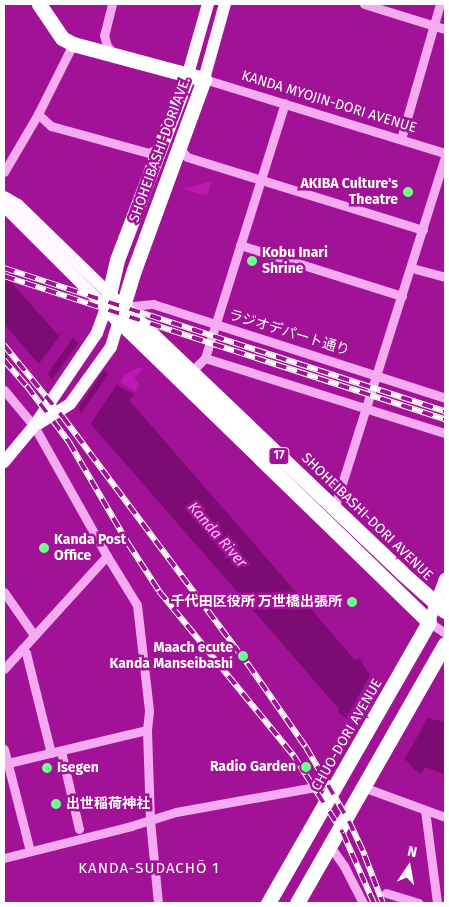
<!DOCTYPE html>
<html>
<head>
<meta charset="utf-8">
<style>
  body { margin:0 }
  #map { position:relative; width:449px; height:907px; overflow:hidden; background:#a11297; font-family:"Fira Sans","Noto Sans JP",sans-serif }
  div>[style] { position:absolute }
  .green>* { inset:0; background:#bb19b2 }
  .water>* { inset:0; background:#7d0b74 }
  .pier>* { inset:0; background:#a11297 }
  .minor>* { height:9px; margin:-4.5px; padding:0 4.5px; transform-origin:4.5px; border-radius:4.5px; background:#f5aaf1 }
  .major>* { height:12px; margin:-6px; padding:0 6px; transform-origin:6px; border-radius:6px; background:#fff8fe }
  .highway>* { height:15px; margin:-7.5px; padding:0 7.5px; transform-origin:7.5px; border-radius:7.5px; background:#fff }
  .rail>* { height:5.5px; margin-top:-2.75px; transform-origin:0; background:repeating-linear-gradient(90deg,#a11297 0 11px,#fff 0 22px); box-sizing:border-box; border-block:1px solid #fff }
  .dots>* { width:14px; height:14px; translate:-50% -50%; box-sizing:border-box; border:2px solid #a11297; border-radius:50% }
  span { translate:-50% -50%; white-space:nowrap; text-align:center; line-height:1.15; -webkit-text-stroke:5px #a11297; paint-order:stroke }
  .shield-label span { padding:1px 4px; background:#a11297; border:1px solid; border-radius:4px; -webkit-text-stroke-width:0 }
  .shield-label { font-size:12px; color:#fff; font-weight:700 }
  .street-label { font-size:14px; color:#fff }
  .poi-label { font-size:14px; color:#fff; font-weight:700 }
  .right { translate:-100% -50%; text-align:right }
  .left { translate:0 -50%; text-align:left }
  .water-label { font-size:15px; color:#fbbef9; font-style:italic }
  .neighbourhood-label { font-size:15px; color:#fff; letter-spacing:1px }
  .frame { position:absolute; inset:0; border:5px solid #fff; pointer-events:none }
  .north { position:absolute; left:384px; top:842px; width:50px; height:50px; -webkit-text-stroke:4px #a11297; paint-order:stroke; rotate:12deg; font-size:14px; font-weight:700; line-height:20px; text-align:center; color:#fff }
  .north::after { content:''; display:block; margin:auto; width:18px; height:22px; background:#fff; clip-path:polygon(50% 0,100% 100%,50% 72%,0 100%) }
</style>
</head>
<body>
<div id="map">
  <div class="green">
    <div style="clip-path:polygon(212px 181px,207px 196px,183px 189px)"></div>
    <div style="clip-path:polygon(139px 367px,144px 369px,134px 378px,140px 385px,135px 392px,120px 382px,125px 374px)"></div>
  </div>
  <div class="water">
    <div style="clip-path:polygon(4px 274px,58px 335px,65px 329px,120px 387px,134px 394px,129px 400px,349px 653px,355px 660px,359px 658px,370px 675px,431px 719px,445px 722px,445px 774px,425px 767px,421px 774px,414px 770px,407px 761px,338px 712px,339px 709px,4px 324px)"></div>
  </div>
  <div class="pier">
    <div style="clip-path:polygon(66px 327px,74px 336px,47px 375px,38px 365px)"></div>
    <div style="clip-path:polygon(80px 341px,105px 369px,76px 411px,51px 381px)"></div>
    <div style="clip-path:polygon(109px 373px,118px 383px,89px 426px,80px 415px)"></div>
    <div style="clip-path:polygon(371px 674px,429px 716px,404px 760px,346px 718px)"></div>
  </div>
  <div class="minor">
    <div style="left:112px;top:4px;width:32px;rotate:104deg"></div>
    <div style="left:104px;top:35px;width:11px;rotate:75deg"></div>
    <div style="left:107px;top:46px;width:11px;rotate:49deg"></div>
    <div style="left:364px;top:4px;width:85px;rotate:17.2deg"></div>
    <div style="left:204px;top:79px;width:252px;rotate:17.1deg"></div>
    <div style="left:38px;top:114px;width:18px;rotate:43deg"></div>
    <div style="left:51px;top:126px;width:102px;rotate:15.4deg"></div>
    <div style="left:149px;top:153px;width:10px;rotate:-29deg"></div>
    <div style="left:401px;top:139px;width:141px;rotate:-73.9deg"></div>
    <div style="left:181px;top:145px;width:5px;rotate:90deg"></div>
    <div style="left:181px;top:150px;width:9px;rotate:49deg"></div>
    <div style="left:187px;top:157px;width:247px;rotate:17.2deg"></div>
    <div style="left:4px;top:172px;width:67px;rotate:-59.6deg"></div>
    <div style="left:38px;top:114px;width:78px;rotate:-63.4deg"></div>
    <div style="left:240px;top:245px;width:170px;rotate:17.5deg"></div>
    <div style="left:412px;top:268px;width:34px;rotate:15deg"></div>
    <div style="left:123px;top:307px;width:30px;rotate:-6deg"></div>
    <div style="left:153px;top:304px;width:307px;rotate:17.8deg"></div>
    <div style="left:205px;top:358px;width:267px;rotate:-72.6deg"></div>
    <div style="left:191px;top:372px;width:20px;rotate:-45deg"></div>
    <div style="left:205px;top:358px;width:251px;rotate:17.4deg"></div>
    <div style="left:4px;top:390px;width:47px;rotate:50.2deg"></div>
    <div style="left:34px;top:426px;width:149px;rotate:60.7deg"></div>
    <div style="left:107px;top:556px;width:57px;rotate:58.5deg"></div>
    <div style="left:137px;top:605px;width:107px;rotate:83.5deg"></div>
    <div style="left:149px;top:711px;width:19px;rotate:96deg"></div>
    <div style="left:147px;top:730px;width:90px;rotate:88.1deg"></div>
    <div style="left:150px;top:820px;width:83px;rotate:84.5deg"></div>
    <div style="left:334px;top:509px;width:369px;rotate:-72.5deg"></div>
    <div style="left:4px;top:592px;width:52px;rotate:55.1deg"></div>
    <div style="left:429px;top:622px;width:19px;rotate:35deg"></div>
    <div style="left:22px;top:649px;width:6px;rotate:45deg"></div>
    <div style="left:26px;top:653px;width:103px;rotate:76deg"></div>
    <div style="left:4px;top:669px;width:153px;rotate:-47.7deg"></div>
    <div style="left:4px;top:749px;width:105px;rotate:75.7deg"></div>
    <div style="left:61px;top:751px;width:80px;rotate:77deg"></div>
    <div style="left:4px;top:764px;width:147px;rotate:-13.4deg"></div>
    <div style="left:363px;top:787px;width:87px;rotate:20.1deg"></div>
    <div style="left:425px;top:810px;width:94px;rotate:82.6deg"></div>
    <div style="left:330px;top:846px;width:24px;rotate:55deg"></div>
    <div style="left:344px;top:866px;width:42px;rotate:62.8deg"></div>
    <div style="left:4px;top:858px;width:131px;rotate:-14.1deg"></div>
    <div style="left:131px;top:826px;width:47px;rotate:-17.3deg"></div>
    <div style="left:176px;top:812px;width:164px;rotate:-10.2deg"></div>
    <div style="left:386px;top:893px;width:34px;rotate:17deg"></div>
  </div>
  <div class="major">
    <div style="left:188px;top:74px;width:73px;rotate:-74.1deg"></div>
    <div style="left:204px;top:79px;width:78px;rotate:-74.4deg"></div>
    <div style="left:4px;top:197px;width:16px;rotate:30deg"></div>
    <div style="left:18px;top:205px;width:146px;rotate:44.2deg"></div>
    <div style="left:123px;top:307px;width:42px;rotate:106.7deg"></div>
    <div style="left:111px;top:347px;width:70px;rotate:125.7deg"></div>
    <div style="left:70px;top:404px;width:36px;rotate:148deg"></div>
    <div style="left:4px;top:206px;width:144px;rotate:45deg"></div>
    <div style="left:106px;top:308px;width:27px;rotate:110deg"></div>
    <div style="left:97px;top:333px;width:112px;rotate:124.1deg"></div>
    <div style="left:34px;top:426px;width:47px;rotate:129.8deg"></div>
    <div style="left:429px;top:622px;width:46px;rotate:-69.6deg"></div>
  </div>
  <div class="highway">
    <div style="left:39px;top:4px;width:41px;rotate:55.9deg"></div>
    <div style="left:62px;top:38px;width:13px;rotate:29deg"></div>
    <div style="left:73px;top:44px;width:136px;rotate:15deg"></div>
    <div style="left:204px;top:79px;width:203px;rotate:110.1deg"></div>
    <div style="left:134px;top:270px;width:39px;rotate:107deg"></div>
    <div style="left:123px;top:307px;width:385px;rotate:43.6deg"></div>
    <div style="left:402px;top:573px;width:57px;rotate:41.5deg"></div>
    <div style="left:188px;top:74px;width:199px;rotate:110.9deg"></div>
    <div style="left:117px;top:260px;width:49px;rotate:102.9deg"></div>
    <div style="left:106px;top:308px;width:450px;rotate:44.2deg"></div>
    <div style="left:429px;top:622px;width:324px;rotate:119.8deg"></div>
    <div style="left:297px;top:903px;width:298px;rotate:-60.3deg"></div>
  </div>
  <div class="rail">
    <div style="left:4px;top:268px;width:464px;rotate:18deg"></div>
    <div style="left:4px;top:276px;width:464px;rotate:18deg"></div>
    <div style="left:4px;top:345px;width:93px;rotate:50.7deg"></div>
    <div style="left:63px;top:417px;width:309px;rotate:53.2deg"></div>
    <div style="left:248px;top:664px;width:101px;rotate:55.1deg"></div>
    <div style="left:306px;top:747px;width:86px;rotate:59.8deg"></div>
    <div style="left:349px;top:821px;width:38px;rotate:65deg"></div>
    <div style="left:365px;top:856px;width:50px;rotate:69deg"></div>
    <div style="left:4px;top:360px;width:35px;rotate:49deg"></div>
    <div style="left:27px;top:386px;width:70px;rotate:53.1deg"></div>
    <div style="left:69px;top:442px;width:117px;rotate:59.7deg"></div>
    <div style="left:128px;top:543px;width:57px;rotate:57.1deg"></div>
    <div style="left:159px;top:591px;width:213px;rotate:50.7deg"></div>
    <div style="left:294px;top:756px;width:91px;rotate:57.5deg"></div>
    <div style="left:343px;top:833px;width:77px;rotate:66.1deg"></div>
  </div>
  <div class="dots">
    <div style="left:408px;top:192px;background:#6eff8d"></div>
    <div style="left:252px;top:261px;background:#6eff8d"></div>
    <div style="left:44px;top:548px;background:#6eff8d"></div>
    <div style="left:352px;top:602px;background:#6eff8d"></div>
    <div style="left:243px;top:656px;background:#6eff8d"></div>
    <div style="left:306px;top:767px;background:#6eff8d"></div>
    <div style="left:47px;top:768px;background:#6eff8d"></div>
    <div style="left:56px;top:804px;background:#6eff8d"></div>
  </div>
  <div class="shield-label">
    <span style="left:279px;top:456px">17</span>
  </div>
  <div class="street-label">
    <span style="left:329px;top:102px;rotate:17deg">KANDA MYOJIN-DORI AVENUE</span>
    <span style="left:160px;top:150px;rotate:-70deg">SHOHEIBASHI-DORI AVE.</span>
    <span style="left:289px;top:333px;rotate:17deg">ラジオデパート通り</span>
    <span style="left:367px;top:517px;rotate:44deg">SHOHEIBASHI-DORI AVENUE</span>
    <span style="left:347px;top:735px;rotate:-60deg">CHUO-DORI AVENUE</span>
  </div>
  <div class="poi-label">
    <span class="right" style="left:398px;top:192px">AKIBA Culture's<br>Theatre</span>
    <span class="left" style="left:262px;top:261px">Kobu Inari<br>Shrine</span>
    <span class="left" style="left:54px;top:548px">Kanda Post<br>Office</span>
    <span class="right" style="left:342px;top:602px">千代田区役所 万世橋出張所</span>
    <span class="right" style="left:233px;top:656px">Maach ecute<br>Kanda Manseibashi</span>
    <span class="right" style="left:296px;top:767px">Radio Garden</span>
    <span class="left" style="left:57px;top:768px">Isegen</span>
    <span class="left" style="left:66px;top:804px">出世稲荷神社</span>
  </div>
  <div class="water-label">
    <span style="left:217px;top:535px;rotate:49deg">Kanda River</span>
  </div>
  <div class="neighbourhood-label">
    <span style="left:149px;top:869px">KANDA-SUDACHŌ 1</span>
  </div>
  <div class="frame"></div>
  <div class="north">N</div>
</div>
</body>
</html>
